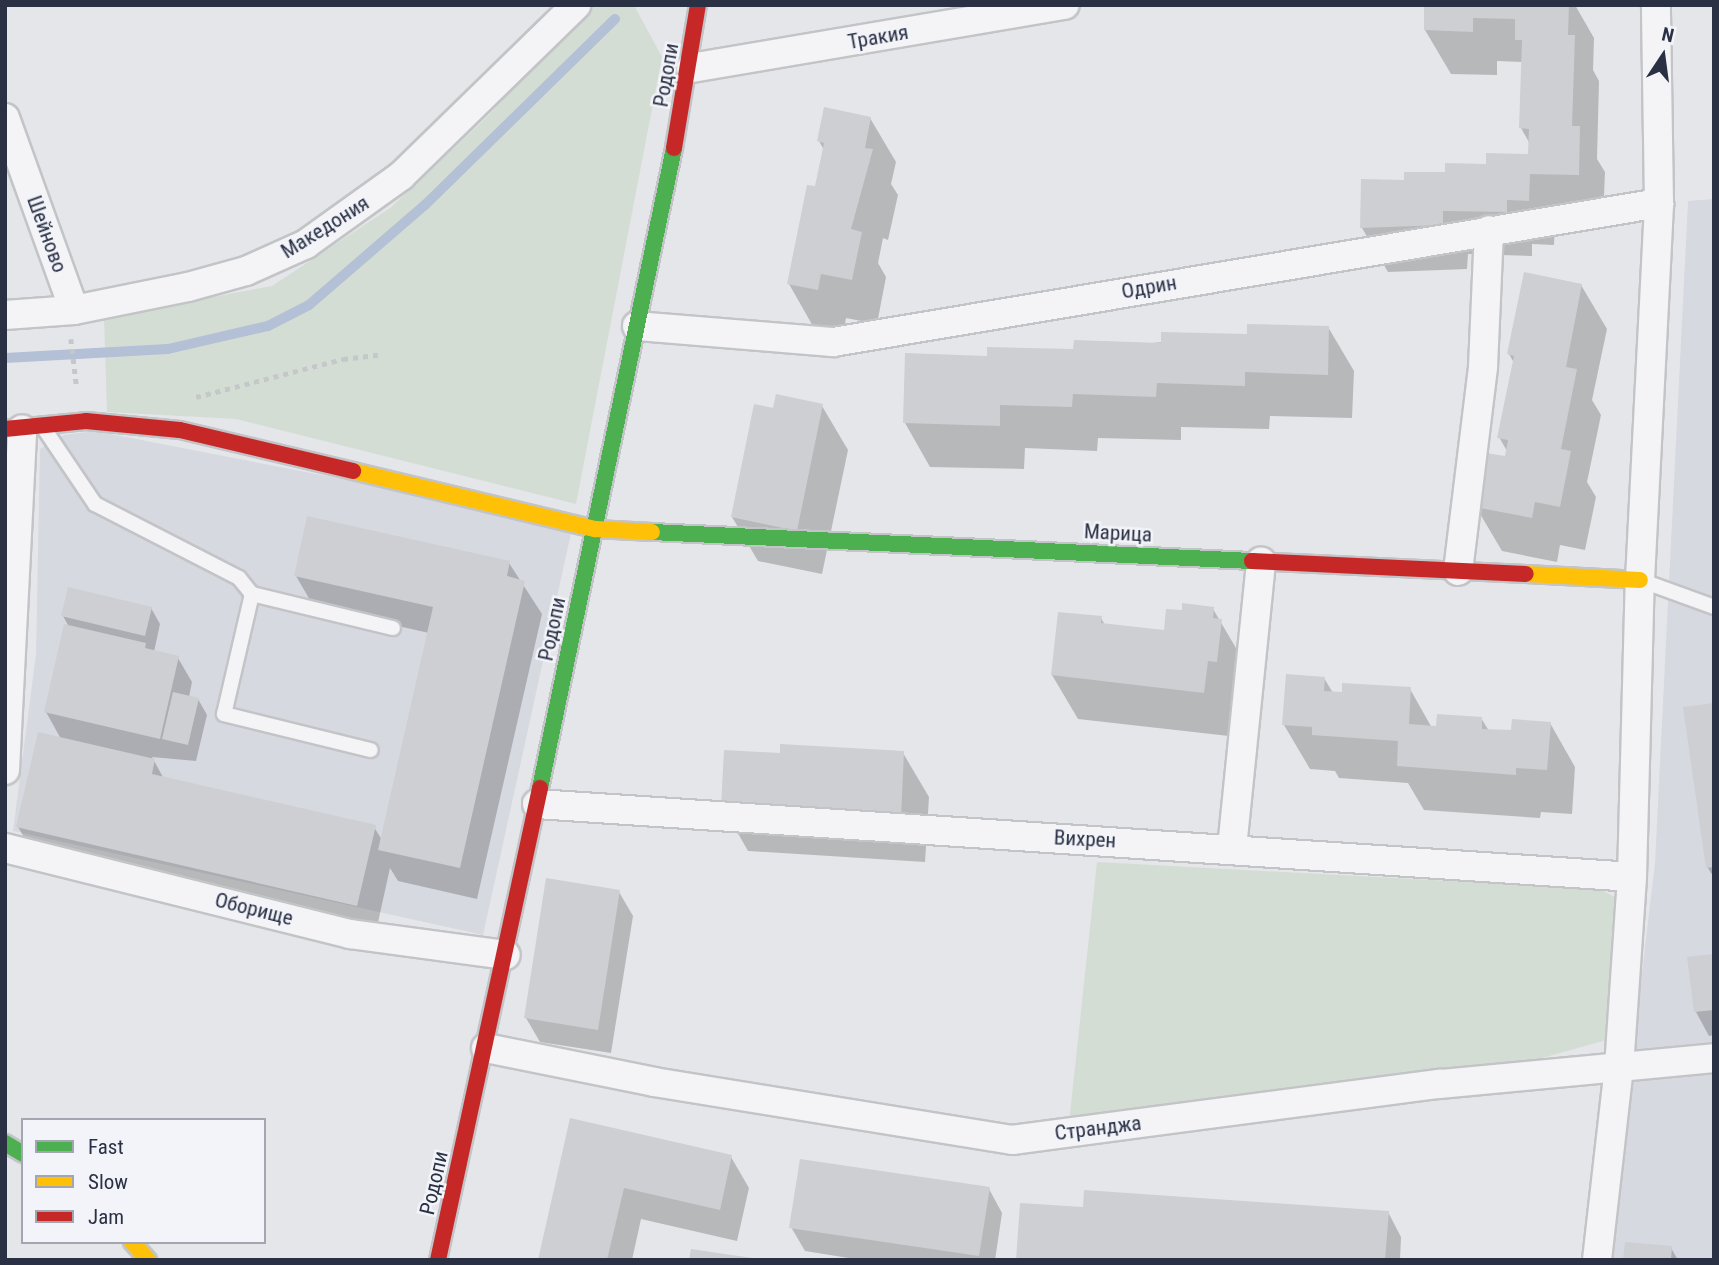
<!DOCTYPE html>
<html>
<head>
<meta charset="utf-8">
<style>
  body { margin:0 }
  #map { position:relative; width:1719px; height:1265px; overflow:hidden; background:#e5e6e9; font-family:"Roboto Condensed",sans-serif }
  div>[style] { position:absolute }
  .built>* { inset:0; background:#d6d9e0 }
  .green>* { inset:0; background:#d4ddd4 }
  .shadow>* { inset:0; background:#0003 }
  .stream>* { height:10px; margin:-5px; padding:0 5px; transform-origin:5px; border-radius:5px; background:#b3c0d5 }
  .building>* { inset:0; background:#cdcfd2 }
  .path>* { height:4.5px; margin-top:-2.25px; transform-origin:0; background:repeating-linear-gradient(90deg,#c6c7cb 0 5px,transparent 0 10px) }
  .roads { filter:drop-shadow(2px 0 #c3c4c7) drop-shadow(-2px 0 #c3c4c7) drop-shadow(0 2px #c3c4c7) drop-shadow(0 -2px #c3c4c7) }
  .lane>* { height:14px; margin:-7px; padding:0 7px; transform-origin:7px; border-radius:7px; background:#f4f4f6 }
  .street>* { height:28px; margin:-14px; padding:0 14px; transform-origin:14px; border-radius:14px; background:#f4f4f6 }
  .fast>* { height:16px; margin:-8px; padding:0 8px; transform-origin:8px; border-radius:8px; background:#4caf50 }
  .slow>* { height:16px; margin:-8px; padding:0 8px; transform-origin:8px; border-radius:8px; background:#ffc107 }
  .jam>* { height:16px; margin:-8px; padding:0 8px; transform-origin:8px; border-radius:8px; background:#c62828 }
  span { translate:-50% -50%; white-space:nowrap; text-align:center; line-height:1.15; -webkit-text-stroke:5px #f3f4f9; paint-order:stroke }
  .street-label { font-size:21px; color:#2a3145 }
  .frame { position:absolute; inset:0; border:7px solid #2a3145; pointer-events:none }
  .legend { position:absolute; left:21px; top:1118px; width:245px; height:126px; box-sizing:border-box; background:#f3f4f9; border:2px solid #a3a6b1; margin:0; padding:9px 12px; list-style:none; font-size:21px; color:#2a3145 }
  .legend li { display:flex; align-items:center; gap:14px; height:35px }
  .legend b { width:35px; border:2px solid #a3a6b1 }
  .north { position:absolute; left:1628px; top:21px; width:70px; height:70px; -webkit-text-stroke:5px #f3f4f9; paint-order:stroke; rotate:13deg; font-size:19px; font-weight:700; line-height:28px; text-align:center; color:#2a3145 }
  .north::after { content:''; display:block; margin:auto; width:24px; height:32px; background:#2a3145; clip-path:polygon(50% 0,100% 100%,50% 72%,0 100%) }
</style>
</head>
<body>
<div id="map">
  <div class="built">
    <div style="clip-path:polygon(1714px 199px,1714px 1260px,1608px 1260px,1655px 863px,1688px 201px)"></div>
    <div style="clip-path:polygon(95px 431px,573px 524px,483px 935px,13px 831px,36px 654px,40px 449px,64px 435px)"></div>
  </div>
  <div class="green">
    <div style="clip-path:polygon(591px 5px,634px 5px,662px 57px,576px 504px,236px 419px,107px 412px,104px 317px,272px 286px,390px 208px,485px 119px)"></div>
    <div style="clip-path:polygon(1097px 862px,1600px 889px,1618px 899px,1610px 1039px,1535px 1060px,1069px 1123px)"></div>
  </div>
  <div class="shadow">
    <div style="clip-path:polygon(1426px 5px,1575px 5px,1594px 38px,1593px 70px,1599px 81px,1597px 159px,1605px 172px,1603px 219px,1555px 218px,1554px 245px,1532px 244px,1532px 256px,1468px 254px,1467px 269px,1388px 272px,1362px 228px,1405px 182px,1530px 156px,1530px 144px,1521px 128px,1523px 62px,1497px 61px,1497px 75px,1451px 74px,1425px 30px)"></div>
    <div style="clip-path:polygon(870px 118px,896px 162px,891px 184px,898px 195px,888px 240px,883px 238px,878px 263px,886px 277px,877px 324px,846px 318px,843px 334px,814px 328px,789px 284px,816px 188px,824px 150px,819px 141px)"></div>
    <div style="clip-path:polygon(1581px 285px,1607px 329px,1592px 400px,1601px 415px,1587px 482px,1596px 497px,1585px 550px,1560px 545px,1557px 562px,1502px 551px,1476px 507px,1506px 459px,1507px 451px,1499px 437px,1514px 363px,1509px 354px)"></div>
    <div style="clip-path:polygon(1328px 327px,1354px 371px,1352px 418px,1270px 416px,1269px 429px,1181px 427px,1181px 440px,1098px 438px,1097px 451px,1025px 448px,1024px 469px,930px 467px,905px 423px,989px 358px)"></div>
    <div style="clip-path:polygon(822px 406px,848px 450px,822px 574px,758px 561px,732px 517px,775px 410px)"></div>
    <div style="clip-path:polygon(509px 563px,542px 614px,477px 899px,398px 881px,390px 868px,375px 936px,36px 858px,18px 827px,61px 739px,46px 712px,69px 627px,63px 616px,151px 608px,160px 624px,154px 652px,178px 658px,192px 682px,189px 697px,198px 699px,207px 715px,196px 761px,152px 757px,164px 779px,374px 827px,382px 840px,429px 633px,314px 607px,296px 576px)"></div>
    <div style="clip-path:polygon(1213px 609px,1246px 665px,1242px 705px,1232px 704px,1229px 736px,1078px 719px,1052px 675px,1101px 618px,1105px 625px,1165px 632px)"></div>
    <div style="clip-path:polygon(1324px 678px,1333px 693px,1410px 689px,1432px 728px,1481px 718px,1489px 731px,1513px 732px,1550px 723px,1575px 767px,1572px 814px,1541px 812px,1540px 818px,1424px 810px,1408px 783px,1339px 778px,1335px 771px,1310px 769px,1284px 725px)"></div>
    <div style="clip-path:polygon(1714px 705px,1714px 878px,1708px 868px,1685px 709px)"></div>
    <div style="clip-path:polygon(903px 753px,929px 797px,925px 862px,748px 851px,723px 807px,781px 755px)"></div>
    <div style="clip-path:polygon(619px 892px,633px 916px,611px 1053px,540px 1042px,526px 1018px)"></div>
    <div style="clip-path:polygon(1714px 956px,1714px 1035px,1709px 1036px,1696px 1012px)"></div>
    <div style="clip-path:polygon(571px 1120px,731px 1157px,749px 1188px,737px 1241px,641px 1219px,632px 1260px,540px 1260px)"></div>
    <div style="clip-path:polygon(989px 1189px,1002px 1213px,995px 1260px,861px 1260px,805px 1251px,791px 1227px)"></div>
    <div style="clip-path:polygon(1084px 1209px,1388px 1212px,1401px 1237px,1400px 1260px,1018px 1260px)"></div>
    <div style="clip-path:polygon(1671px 1248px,1678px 1260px,1625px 1260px)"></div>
  </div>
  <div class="stream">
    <div style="left:5px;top:358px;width:163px;rotate:-3.2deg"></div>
    <div style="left:168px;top:349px;width:103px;rotate:-13deg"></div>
    <div style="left:268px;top:326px;width:46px;rotate:-27.1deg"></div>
    <div style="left:309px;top:305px;width:153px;rotate:-40.8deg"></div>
    <div style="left:425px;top:205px;width:266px;rotate:-44.4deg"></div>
  </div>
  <div class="building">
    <div style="clip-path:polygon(1424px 5px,1569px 5px,1568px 35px,1575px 35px,1572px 126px,1580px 126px,1579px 175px,1530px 174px,1529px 201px,1507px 200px,1507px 212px,1443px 211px,1443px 225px,1360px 228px,1361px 179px,1404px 180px,1404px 172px,1445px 172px,1445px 163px,1486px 164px,1486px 153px,1528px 154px,1529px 129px,1519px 128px,1522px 40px,1515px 40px,1515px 19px,1473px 18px,1473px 32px,1424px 30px)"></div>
    <div style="clip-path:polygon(824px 107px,871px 117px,865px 148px,873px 149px,851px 229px,862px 232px,852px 280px,821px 274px,818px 290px,787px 284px,807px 185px,815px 186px,824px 143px,817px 141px)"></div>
    <div style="clip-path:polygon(1524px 272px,1582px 284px,1566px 367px,1577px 369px,1561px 449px,1571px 451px,1560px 507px,1535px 502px,1532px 518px,1475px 507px,1486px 453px,1505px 456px,1508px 440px,1497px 438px,1514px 356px,1507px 354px)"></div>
    <div style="clip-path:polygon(1247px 324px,1329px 326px,1328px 375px,1245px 372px,1245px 386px,1157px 383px,1156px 397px,1073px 394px,1072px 407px,1000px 405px,1000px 426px,903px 423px,905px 353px,987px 356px,987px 347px,1073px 349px,1074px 340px,1161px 343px,1161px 332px,1247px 334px)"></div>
    <div style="clip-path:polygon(776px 394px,823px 404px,797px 531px,731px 517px,754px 404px,773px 408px)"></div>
    <div style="clip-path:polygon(307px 516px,510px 561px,507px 576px,525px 581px,460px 868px,378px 850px,433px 607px,294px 576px)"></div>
    <div style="clip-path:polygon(68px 587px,152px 607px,145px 636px,61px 616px)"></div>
    <div style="clip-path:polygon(1182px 603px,1214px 607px,1213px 618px,1222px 619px,1217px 662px,1208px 661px,1204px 693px,1051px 675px,1058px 612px,1102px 616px,1101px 623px,1164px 630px,1166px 609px,1182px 610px)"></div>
    <div style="clip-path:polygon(64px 624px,146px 643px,145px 648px,179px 656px,160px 739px,44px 712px)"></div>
    <div style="clip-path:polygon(1286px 674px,1325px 677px,1324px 691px,1342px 692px,1342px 683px,1411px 687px,1409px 724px,1436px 726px,1437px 714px,1482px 717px,1482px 729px,1511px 730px,1512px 719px,1551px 722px,1547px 770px,1516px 768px,1516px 775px,1397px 766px,1398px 741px,1312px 735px,1312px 727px,1282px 725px)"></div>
    <div style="clip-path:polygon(173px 692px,199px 698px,188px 745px,162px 739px)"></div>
    <div style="clip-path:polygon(1714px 703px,1714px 867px,1706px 868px,1683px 707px)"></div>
    <div style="clip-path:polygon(38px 732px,155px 759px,152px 774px,376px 825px,357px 906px,16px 827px)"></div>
    <div style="clip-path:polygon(780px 744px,904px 751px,901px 818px,721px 807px,724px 750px,780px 753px)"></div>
    <div style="clip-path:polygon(546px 878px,620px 890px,598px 1030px,524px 1018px)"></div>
    <div style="clip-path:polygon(1714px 954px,1714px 1010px,1694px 1012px,1687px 957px)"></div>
    <div style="clip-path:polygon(570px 1118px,732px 1155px,720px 1210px,624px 1188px,607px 1260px,538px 1260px)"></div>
    <div style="clip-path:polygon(800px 1159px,990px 1187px,979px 1256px,789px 1228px)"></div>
    <div style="clip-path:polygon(1084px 1190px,1389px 1211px,1385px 1260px,1016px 1260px,1020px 1203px,1083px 1207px)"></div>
    <div style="clip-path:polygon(1625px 1242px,1672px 1246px,1671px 1260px,1623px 1260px)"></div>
    <div style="clip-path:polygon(691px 1249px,752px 1258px,752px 1260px,689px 1260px)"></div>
  </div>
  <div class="path">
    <div style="left:71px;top:339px;width:50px;rotate:83.2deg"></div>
    <div style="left:196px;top:397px;width:152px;rotate:-14.5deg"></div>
    <div style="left:343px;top:359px;width:35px;rotate:-7deg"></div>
  </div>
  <div class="roads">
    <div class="lane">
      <div style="left:43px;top:427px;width:93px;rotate:56deg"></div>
      <div style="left:95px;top:504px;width:162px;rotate:27.2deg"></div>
      <div style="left:239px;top:578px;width:21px;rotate:51deg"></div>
      <div style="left:252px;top:594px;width:123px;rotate:103.1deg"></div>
      <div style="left:224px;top:714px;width:151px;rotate:13.8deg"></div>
      <div style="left:1640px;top:580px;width:79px;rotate:20deg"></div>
      <div style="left:252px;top:594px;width:145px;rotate:13.6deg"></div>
    </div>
    <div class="street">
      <div style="left:691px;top:68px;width:379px;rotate:-9.6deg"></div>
      <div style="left:5px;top:118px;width:204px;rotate:70.2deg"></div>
      <div style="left:5px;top:315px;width:69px;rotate:-4.1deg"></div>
      <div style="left:74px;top:310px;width:116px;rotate:-11.4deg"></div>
      <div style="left:188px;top:287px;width:60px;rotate:-15.4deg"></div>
      <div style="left:246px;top:271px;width:66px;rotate:-24.2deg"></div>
      <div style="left:306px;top:244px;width:117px;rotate:-35.6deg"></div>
      <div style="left:401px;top:176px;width:245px;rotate:-44.3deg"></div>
      <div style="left:637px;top:326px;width:197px;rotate:4.7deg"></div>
      <div style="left:833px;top:342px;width:838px;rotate:-9.55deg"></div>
      <div style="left:1458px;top:571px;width:206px;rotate:-83deg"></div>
      <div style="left:1483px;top:367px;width:137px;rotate:-87.5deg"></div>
      <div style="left:5px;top:770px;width:341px;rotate:-87.1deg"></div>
      <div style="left:537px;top:804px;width:1097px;rotate:3.81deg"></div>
      <div style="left:5px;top:848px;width:356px;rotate:14deg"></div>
      <div style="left:350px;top:934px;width:157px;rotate:7.7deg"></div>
      <div style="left:1232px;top:848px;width:288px;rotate:-84.2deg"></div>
      <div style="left:486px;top:1048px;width:171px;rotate:11.4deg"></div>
      <div style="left:654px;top:1082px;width:363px;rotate:9.2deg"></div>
      <div style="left:1012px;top:1140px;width:432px;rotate:-7.5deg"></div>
      <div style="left:1440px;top:1084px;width:275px;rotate:-5.4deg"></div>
      <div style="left:1597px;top:1260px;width:193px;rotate:-83.5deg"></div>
      <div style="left:1619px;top:1068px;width:191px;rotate:-86.1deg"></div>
      <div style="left:1632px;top:877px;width:297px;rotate:-88.5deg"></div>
      <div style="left:1640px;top:580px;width:377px;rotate:-87.1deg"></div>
      <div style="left:1659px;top:203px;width:198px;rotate:-90.9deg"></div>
    </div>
    <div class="fast">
      <div style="left:652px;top:532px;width:601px;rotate:2.77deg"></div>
      <div style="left:540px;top:788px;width:654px;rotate:-78.17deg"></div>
      <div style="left:5px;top:1143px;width:21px;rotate:31deg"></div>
    </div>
    <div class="slow">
      <div style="left:353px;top:471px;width:249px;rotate:13.5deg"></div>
      <div style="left:595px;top:529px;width:57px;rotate:3deg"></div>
      <div style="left:1526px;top:574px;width:114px;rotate:3deg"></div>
      <div style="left:132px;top:1242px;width:24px;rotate:48deg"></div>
    </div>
    <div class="jam">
      <div style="left:674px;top:148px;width:145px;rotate:-80.5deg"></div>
      <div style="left:5px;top:429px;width:81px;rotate:-5.6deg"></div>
      <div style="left:86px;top:421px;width:94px;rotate:5.5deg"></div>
      <div style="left:180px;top:430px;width:178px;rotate:13.3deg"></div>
      <div style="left:1252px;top:561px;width:274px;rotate:2.7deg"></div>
      <div style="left:438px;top:1260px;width:483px;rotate:-77.8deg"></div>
    </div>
  </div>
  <div class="street-label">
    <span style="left:878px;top:37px;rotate:-10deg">Тракия</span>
    <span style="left:666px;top:75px;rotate:-80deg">Родопи</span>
    <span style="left:325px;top:227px;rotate:-32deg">Македония</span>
    <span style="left:47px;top:234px;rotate:70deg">Шейново</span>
    <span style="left:1149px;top:287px;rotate:-10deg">Одрин</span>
    <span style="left:1118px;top:533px;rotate:3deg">Марица</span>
    <span style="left:552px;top:629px;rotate:-78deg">Родопи</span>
    <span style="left:1085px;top:839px;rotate:3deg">Вихрен</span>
    <span style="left:254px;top:909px;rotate:14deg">Оборище</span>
    <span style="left:1098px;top:1128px;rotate:-7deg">Странджа</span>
    <span style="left:434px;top:1183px;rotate:-77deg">Родопи</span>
  </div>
  <div class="frame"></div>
  <ul class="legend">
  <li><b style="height:9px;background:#4caf50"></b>Fast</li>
  <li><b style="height:9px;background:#ffc107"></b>Slow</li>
  <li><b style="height:9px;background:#c62828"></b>Jam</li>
  </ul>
  <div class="north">N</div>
</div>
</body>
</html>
